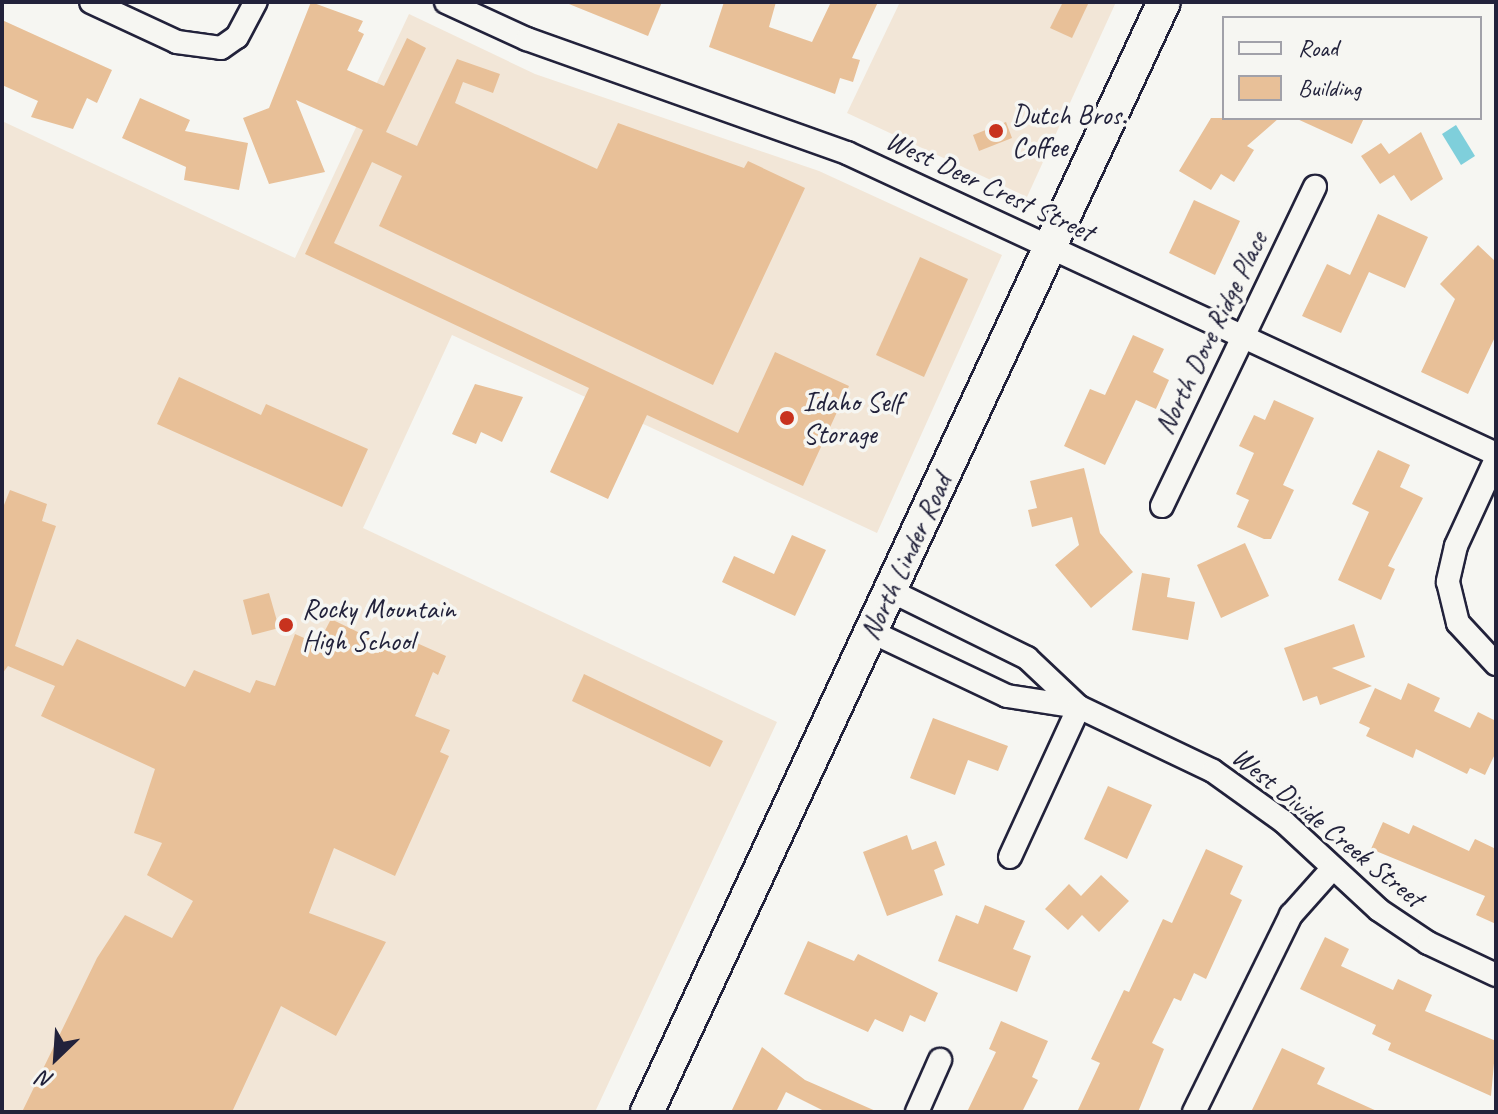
<!DOCTYPE html>
<html>
<head>
<meta charset="utf-8">
<style>
  body { margin:0 }
  #map { position:relative; width:1498px; height:1114px; overflow:hidden; background:#f6f6f2; font-family:Caveat,sans-serif }
  div>[style] { position:absolute }
  .built>* { inset:0; background:#f2e6d7 }
  .water>* { inset:0; background:#7fcfdb }
  .building>* { inset:0; background:#e8c098 }
  .roads { filter:drop-shadow(2px 0 #22223b) drop-shadow(-2px 0 #22223b) drop-shadow(0 2px #22223b) drop-shadow(0 -2px #22223b) }
  .minor>* { height:22px; margin:-11px; padding:0 11px; transform-origin:11px; border-radius:11px; background:#f6f6f2 }
  .secondary>* { height:32px; margin:-16px; padding:0 16px; transform-origin:16px; border-radius:16px; background:#f6f6f2 }
  .dots>* { width:22px; height:22px; translate:-50% -50%; box-sizing:border-box; border:4px solid #f6f6f2; border-radius:50% }
  span { translate:-50% -50%; white-space:nowrap; text-align:center; line-height:1.15; -webkit-text-stroke:7px #f6f6f2; paint-order:stroke }
  .poi-label { font-size:28px; color:#22223b }
  .left { translate:0 -50%; text-align:left }
  .street-label { font-size:28px; color:#22223b }
  .frame { position:absolute; inset:0; border:4px solid #22223b; pointer-events:none }
  .legend { position:absolute; left:1222px; top:16px; width:260px; height:104px; box-sizing:border-box; background:#f6f6f2; border:2px solid #a1a1a9; margin:0; padding:10px 14px; list-style:none; font-size:24px; color:#22223b }
  .legend li { display:flex; align-items:center; gap:16px; height:40px }
  .legend b { width:40px; border:2px solid #a1a1a9 }
  .north { position:absolute; left:16px; top:1018px; width:80px; height:80px; -webkit-text-stroke:6px #f6f6f2; paint-order:stroke; rotate:205deg; font-size:22px; font-weight:700; line-height:32px; text-align:center; color:#22223b }
  .north::after { content:''; display:block; margin:auto; width:28px; height:36px; background:#22223b; clip-path:polygon(50% 0,100% 100%,50% 72%,0 100%) }
</style>
</head>
<body>
<div id="map">
  <div class="built">
    <div style="clip-path:polygon(900px 2px,1116px 2px,1027px 197px,847px 113px)"></div>
    <div style="clip-path:polygon(409px 14px,535px 74px,819px 171px,1002px 255px,877px 533px,452px 335px,363px 528px,777px 722px,595px 1112px,2px 1112px,2px 121px,295px 258px)"></div>
  </div>
  <div class="water">
    <div style="clip-path:polygon(1456px 125px,1475px 156px,1461px 165px,1442px 134px)"></div>
  </div>
  <div class="building">
    <div style="clip-path:polygon(311px 2px,363px 21px,358px 31px,364px 34px,347px 70px,384px 86px,407px 38px,426px 48px,386px 132px,417px 146px,457px 59px,500px 74px,493px 93px,463px 82px,455px 103px,597px 169px,618px 123px,744px 168px,748px 161px,805px 188px,713px 385px,379px 226px,402px 176px,372px 162px,334px 243px,738px 433px,775px 352px,849px 386px,803px 486px,647px 415px,608px 499px,550px 472px,589px 388px,305px 254px,363px 130px,296px 100px,325px 172px,269px 184px,243px 118px,269px 108px)"></div>
    <div style="clip-path:polygon(564px 2px,662px 2px,648px 36px)"></div>
    <div style="clip-path:polygon(724px 2px,776px 2px,769px 27px,812px 42px,831px 2px,878px 2px,852px 58px,860px 60px,853px 82px,840px 78px,835px 94px,709px 47px)"></div>
    <div style="clip-path:polygon(1063px 2px,1089px 2px,1072px 38px,1050px 28px)"></div>
    <div style="clip-path:polygon(2px 20px,112px 70px,97px 103px,87px 98px,73px 129px,31px 117px,38px 101px,2px 85px)"></div>
    <div style="clip-path:polygon(140px 98px,190px 120px,185px 131px,248px 143px,239px 190px,184px 180px,186px 167px,122px 138px)"></div>
    <div style="clip-path:polygon(1211px 118px,1279px 118px,1247px 146px,1254px 150px,1234px 182px,1221px 174px,1211px 190px,1179px 171px)"></div>
    <div style="clip-path:polygon(1295px 118px,1364px 118px,1352px 144px)"></div>
    <div style="clip-path:polygon(1006px 122px,1012px 138px,979px 151px,973px 135px)"></div>
    <div style="clip-path:polygon(1421px 132px,1443px 179px,1411px 201px,1394px 175px,1380px 184px,1361px 156px,1381px 143px,1389px 154px)"></div>
    <div style="clip-path:polygon(1194px 200px,1240px 221px,1215px 275px,1169px 253px)"></div>
    <div style="clip-path:polygon(1378px 214px,1428px 237px,1405px 288px,1369px 272px,1341px 333px,1302px 316px,1327px 264px,1350px 275px)"></div>
    <div style="clip-path:polygon(1478px 245px,1496px 262px,1496px 335px,1468px 394px,1421px 372px,1455px 299px,1440px 284px)"></div>
    <div style="clip-path:polygon(920px 257px,968px 279px,924px 377px,876px 355px)"></div>
    <div style="clip-path:polygon(1133px 335px,1164px 349px,1153px 372px,1169px 380px,1156px 409px,1136px 400px,1105px 465px,1064px 446px,1090px 389px,1105px 395px)"></div>
    <div style="clip-path:polygon(179px 377px,261px 415px,266px 404px,368px 449px,342px 507px,157px 424px)"></div>
    <div style="clip-path:polygon(475px 384px,523px 397px,502px 442px,481px 432px,476px 444px,452px 434px)"></div>
    <div style="clip-path:polygon(1274px 400px,1314px 418px,1283px 485px,1294px 490px,1271px 539px,1264px 539px,1237px 527px,1249px 500px,1236px 494px,1254px 453px,1239px 446px,1254px 415px,1265px 420px)"></div>
    <div style="clip-path:polygon(1378px 450px,1410px 465px,1400px 487px,1423px 498px,1388px 566px,1395px 569px,1381px 600px,1338px 580px,1369px 512px,1352px 504px)"></div>
    <div style="clip-path:polygon(1084px 468px,1100px 533px,1133px 572px,1091px 608px,1055px 565px,1079px 545px,1072px 517px,1032px 527px,1028px 510px,1037px 508px,1030px 481px)"></div>
    <div style="clip-path:polygon(10px 490px,47px 504px,42px 521px,56px 526px,15px 646px,63px 666px,77px 639px,185px 687px,194px 670px,250px 693px,256px 680px,275px 686px,295px 634px,318px 644px,331px 619px,395px 650px,401px 636px,446px 656px,438px 675px,433px 672px,415px 716px,450px 730px,440px 752px,449px 756px,395px 876px,334px 848px,309px 913px,386px 942px,336px 1036px,281px 1006px,232px 1112px,22px 1112px,97px 958px,125px 915px,172px 938px,193px 901px,147px 875px,162px 843px,134px 833px,155px 769px,41px 716px,55px 686px,8px 666px,2px 674px,2px 510px)"></div>
    <div style="clip-path:polygon(792px 535px,826px 550px,795px 616px,722px 582px,734px 556px,774px 574px)"></div>
    <div style="clip-path:polygon(1245px 543px,1269px 596px,1221px 618px,1197px 565px)"></div>
    <div style="clip-path:polygon(1142px 573px,1170px 578px,1167px 597px,1195px 602px,1188px 640px,1132px 630px)"></div>
    <div style="clip-path:polygon(269px 593px,279px 628px,252px 635px,243px 600px)"></div>
    <div style="clip-path:polygon(1354px 624px,1365px 657px,1332px 668px,1372px 686px,1320px 705px,1317px 696px,1303px 701px,1284px 648px)"></div>
    <div style="clip-path:polygon(584px 674px,723px 741px,710px 767px,572px 701px)"></div>
    <div style="clip-path:polygon(1408px 683px,1440px 698px,1434px 711px,1470px 728px,1478px 712px,1496px 721px,1496px 752px,1485px 775px,1470px 768px,1467px 774px,1416px 749px,1413px 758px,1366px 736px,1370px 728px,1359px 723px,1375px 688px,1401px 700px)"></div>
    <div style="clip-path:polygon(933px 718px,1008px 746px,998px 771px,968px 760px,955px 795px,910px 778px)"></div>
    <div style="clip-path:polygon(1108px 786px,1152px 805px,1127px 859px,1084px 839px)"></div>
    <div style="clip-path:polygon(1383px 822px,1409px 834px,1413px 825px,1469px 851px,1475px 839px,1496px 849px,1496px 924px,1476px 915px,1485px 896px,1371px 849px)"></div>
    <div style="clip-path:polygon(907px 835px,912px 850px,936px 841px,945px 865px,934px 870px,943px 895px,887px 916px,863px 852px)"></div>
    <div style="clip-path:polygon(1206px 849px,1243px 866px,1230px 894px,1242px 900px,1206px 979px,1194px 973px,1181px 1001px,1174px 998px,1152px 1043px,1164px 1049px,1138px 1112px,1077px 1112px,1100px 1063px,1091px 1059px,1124px 990px,1129px 992px,1163px 919px,1172px 923px)"></div>
    <div style="clip-path:polygon(1101px 875px,1129px 901px,1099px 932px,1082px 915px,1068px 930px,1045px 909px,1069px 884px,1081px 896px)"></div>
    <div style="clip-path:polygon(985px 905px,1025px 921px,1013px 949px,1031px 956px,1017px 992px,938px 961px,956px 915px,978px 924px)"></div>
    <div style="clip-path:polygon(1325px 937px,1349px 949px,1341px 966px,1393px 990px,1398px 979px,1432px 995px,1425px 1011px,1496px 1041px,1491px 1096px,1388px 1050px,1391px 1043px,1372px 1034px,1376px 1025px,1300px 989px)"></div>
    <div style="clip-path:polygon(808px 941px,854px 961px,858px 954px,938px 993px,925px 1022px,910px 1015px,903px 1032px,875px 1019px,868px 1032px,784px 994px)"></div>
    <div style="clip-path:polygon(1001px 1021px,1048px 1041px,1032px 1077px,1038px 1080px,1022px 1112px,967px 1112px,996px 1052px,989px 1049px)"></div>
    <div style="clip-path:polygon(762px 1047px,805px 1080px,878px 1112px,826px 1112px,786px 1092px,776px 1112px,731px 1112px)"></div>
    <div style="clip-path:polygon(1282px 1048px,1325px 1068px,1317px 1084px,1379px 1112px,1251px 1112px)"></div>
  </div>
  <div class="roads">
    <div class="minor">
      <div style="left:91px;top:2px;width:95px;rotate:24.9deg"></div>
      <div style="left:177px;top:42px;width:44px;rotate:7.8deg"></div>
      <div style="left:221px;top:48px;width:19px;rotate:-35deg"></div>
      <div style="left:237px;top:37px;width:40px;rotate:-62deg"></div>
      <div style="left:446px;top:2px;width:89px;rotate:24.6deg"></div>
      <div style="left:527px;top:39px;width:340px;rotate:19.6deg"></div>
      <div style="left:847px;top:153px;width:715px;rotate:24.88deg"></div>
      <div style="left:1496px;top:459px;width:96px;rotate:114.7deg"></div>
      <div style="left:1456px;top:546px;width:37px;rotate:103deg"></div>
      <div style="left:1448px;top:582px;width:42px;rotate:76.3deg"></div>
      <div style="left:1458px;top:623px;width:56px;rotate:47.2deg"></div>
      <div style="left:1162px;top:506px;width:354px;rotate:-64.4deg"></div>
      <div style="left:891px;top:591px;width:152px;rotate:26.2deg"></div>
      <div style="left:1027px;top:658px;width:71px;rotate:43.3deg"></div>
      <div style="left:872px;top:632px;width:149px;rotate:25.4deg"></div>
      <div style="left:1007px;top:696px;width:73px;rotate:8.7deg"></div>
      <div style="left:1079px;top:707px;width:148px;rotate:25.5deg"></div>
      <div style="left:1213px;top:771px;width:87px;rotate:35.7deg"></div>
      <div style="left:1284px;top:822px;width:129px;rotate:42.8deg"></div>
      <div style="left:1379px;top:910px;width:59px;rotate:34deg"></div>
      <div style="left:1428px;top:943px;width:75px;rotate:25.2deg"></div>
      <div style="left:1010px;top:857px;width:165px;rotate:-65.3deg"></div>
      <div style="left:917px;top:1112px;width:57px;rotate:-66.1deg"></div>
      <div style="left:1194px;top:1112px;width:220px;rotate:-63.8deg"></div>
      <div style="left:1291px;top:915px;width:62px;rotate:-48.3deg"></div>
    </div>
    <div class="secondary">
      <div style="left:647px;top:1112px;width:1224px;rotate:-65.03deg"></div>
    </div>
  </div>
  <div class="dots">
    <div style="left:996px;top:131px;background:#c8321e"></div>
    <div style="left:787px;top:418px;background:#c8321e"></div>
    <div style="left:286px;top:625px;background:#c8321e"></div>
  </div>
  <div class="poi-label">
    <span class="left" style="left:1012px;top:131px">Dutch Bros.<br>Coffee</span>
    <span class="left" style="left:803px;top:418px">Idaho Self<br>Storage</span>
    <span class="left" style="left:302px;top:625px">Rocky Mountain<br>High School</span>
  </div>
  <div class="street-label">
    <span style="left:990px;top:186px;rotate:25deg">West Deer Crest Street</span>
    <span style="left:1211px;top:333px;rotate:-64deg">North Dove Ridge Place</span>
    <span style="left:906px;top:557px;rotate:-65deg">North Linder Road</span>
    <span style="left:1328px;top:827px;rotate:39deg">West Divide Creek Street</span>
  </div>
  <div class="frame"></div>
  <ul class="legend">
  <li><b style="height:10px;background:#f6f6f2"></b>Road</li>
  <li><b style="height:22px;background:#e8c098"></b>Building</li>
  </ul>
  <div class="north">N</div>
</div>
</body>
</html>
